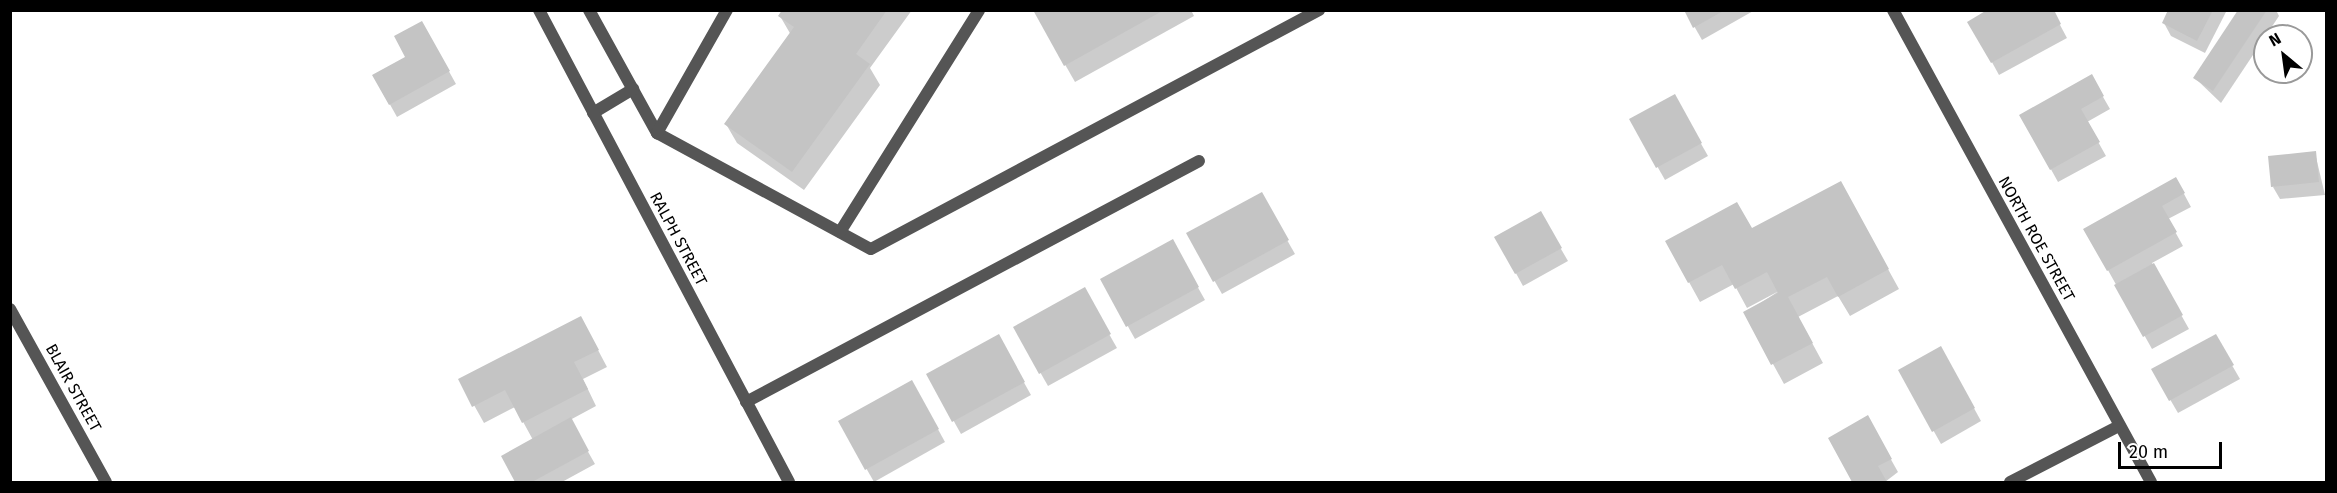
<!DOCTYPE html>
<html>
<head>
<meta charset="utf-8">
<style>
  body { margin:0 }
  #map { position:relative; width:2337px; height:493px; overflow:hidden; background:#fff; font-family:"Fira Sans",sans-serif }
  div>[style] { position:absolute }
  .shadow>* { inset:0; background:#0003 }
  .building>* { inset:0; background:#c4c4c4 }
  .service>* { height:12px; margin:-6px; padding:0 6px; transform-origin:6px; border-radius:6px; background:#555 }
  .minor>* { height:12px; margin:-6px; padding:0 6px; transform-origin:6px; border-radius:6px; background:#555 }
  span { translate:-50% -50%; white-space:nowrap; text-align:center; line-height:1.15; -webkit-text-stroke:5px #fff; paint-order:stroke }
  .street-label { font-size:16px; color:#000 }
  .frame { position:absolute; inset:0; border:12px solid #000; pointer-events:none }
  .north { position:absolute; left:2253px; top:24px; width:60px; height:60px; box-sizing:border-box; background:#fff; border:2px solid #999; border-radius:50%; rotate:331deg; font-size:16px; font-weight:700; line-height:24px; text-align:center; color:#000 }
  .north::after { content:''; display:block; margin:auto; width:21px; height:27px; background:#000; clip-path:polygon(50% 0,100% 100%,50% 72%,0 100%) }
  .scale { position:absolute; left:2118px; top:442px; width:104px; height:27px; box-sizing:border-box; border:3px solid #000; border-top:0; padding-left:8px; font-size:18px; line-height:21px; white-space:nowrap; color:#000; -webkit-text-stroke:4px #fff; paint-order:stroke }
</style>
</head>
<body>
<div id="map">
  <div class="shadow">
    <div style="clip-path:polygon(784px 10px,912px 10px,870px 68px,880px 85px,804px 190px,737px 143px,726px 124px,791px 35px,780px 16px)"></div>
    <div style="clip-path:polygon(1034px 10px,1191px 10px,1194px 16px,1075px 82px)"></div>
    <div style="clip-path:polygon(1685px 10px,1755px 10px,1702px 40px)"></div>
    <div style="clip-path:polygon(2052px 10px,2067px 38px,1999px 75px,1970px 22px)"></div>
    <div style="clip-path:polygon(2170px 10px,2227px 10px,2205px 53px,2171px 36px,2164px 23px)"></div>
    <div style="clip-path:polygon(2240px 10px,2276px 10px,2279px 16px,2221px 103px,2195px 78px)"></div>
    <div style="clip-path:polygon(422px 23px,456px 84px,397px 117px,374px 76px,407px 58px)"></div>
    <div style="clip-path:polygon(2091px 76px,2110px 109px,2087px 122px,2106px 156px,2058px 182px,2021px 115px)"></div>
    <div style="clip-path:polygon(1674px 96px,1708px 156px,1665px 180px,1631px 120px)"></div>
    <div style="clip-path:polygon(2315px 153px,2325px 195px,2280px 199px,2273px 187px)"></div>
    <div style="clip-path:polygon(2176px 179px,2191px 207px,2168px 219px,2183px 246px,2152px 263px,2189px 329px,2152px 349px,2085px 229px)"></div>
    <div style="clip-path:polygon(1261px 194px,1295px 254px,1222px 294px,1188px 234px)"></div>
    <div style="clip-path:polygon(1851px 202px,1899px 289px,1850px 316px,1838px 296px,1798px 317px,1823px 363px,1784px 384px,1745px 313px,1779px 291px,1747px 308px,1734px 284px,1700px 302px,1667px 242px,1752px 230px)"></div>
    <div style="clip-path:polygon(1540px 213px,1568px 261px,1523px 286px,1496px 237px)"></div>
    <div style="clip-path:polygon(1172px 241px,1205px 300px,1135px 339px,1102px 280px)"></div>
    <div style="clip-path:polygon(1084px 290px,1117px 348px,1048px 386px,1015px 328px)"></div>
    <div style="clip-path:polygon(590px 335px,607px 367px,583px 379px,596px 406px,570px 420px,595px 464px,562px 482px,517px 482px,503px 457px,533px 440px,515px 407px,484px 423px,460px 380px)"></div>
    <div style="clip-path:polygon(998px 336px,1031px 395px,961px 434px,928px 375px)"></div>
    <div style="clip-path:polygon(2215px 336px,2240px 379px,2178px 413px,2153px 370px)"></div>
    <div style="clip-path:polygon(1941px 348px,1981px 421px,1941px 444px,1900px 371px)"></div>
    <div style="clip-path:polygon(912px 382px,945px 442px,874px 482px,840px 422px)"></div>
    <div style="clip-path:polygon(1867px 417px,1898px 472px,1885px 482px,1854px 482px,1830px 438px)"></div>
  </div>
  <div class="building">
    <div style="clip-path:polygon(782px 10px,887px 10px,856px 54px,870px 64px,792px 172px,724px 124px,794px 27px,778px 16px)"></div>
    <div style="clip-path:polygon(1033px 10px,1164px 10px,1064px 66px)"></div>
    <div style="clip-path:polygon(1684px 10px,1725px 10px,1693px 28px)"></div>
    <div style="clip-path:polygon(1987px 10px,2054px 10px,2061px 24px,1991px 63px,1967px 22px)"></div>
    <div style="clip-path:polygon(2168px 10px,2213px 10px,2197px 41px,2162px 23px)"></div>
    <div style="clip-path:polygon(2238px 10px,2267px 10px,2213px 91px,2193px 78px)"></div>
    <div style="clip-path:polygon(422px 21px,450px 71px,389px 105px,372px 75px,405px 57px,394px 36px)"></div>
    <div style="clip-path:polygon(2092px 74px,2104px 96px,2081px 109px,2100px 142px,2050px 170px,2019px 115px)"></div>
    <div style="clip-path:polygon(1675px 94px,1702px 143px,1656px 168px,1629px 119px)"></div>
    <div style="clip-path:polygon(2316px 151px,2319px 182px,2271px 187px,2268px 156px)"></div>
    <div style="clip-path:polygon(2176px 177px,2185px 193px,2162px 206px,2177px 232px,2107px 271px,2083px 229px)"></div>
    <div style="clip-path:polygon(1841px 181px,1889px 269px,1838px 297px,1827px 277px,1788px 297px,1813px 343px,1771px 365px,1743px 312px,1778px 293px,1767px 272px,1735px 289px,1722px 265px,1688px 283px,1665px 241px,1737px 202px,1752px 228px)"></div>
    <div style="clip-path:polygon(1262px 192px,1289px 240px,1213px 282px,1186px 233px)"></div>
    <div style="clip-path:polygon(1541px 211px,1562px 248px,1515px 274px,1494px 237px)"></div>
    <div style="clip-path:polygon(1173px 239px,1199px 287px,1126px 327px,1100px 279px)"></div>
    <div style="clip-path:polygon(2154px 263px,2183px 315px,2143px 337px,2114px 285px)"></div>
    <div style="clip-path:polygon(1085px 287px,1111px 334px,1039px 374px,1013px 327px)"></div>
    <div style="clip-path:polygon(581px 316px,599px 350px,574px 362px,588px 389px,522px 423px,505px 390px,472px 407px,458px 379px)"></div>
    <div style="clip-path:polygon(999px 334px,1025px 382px,952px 422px,926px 374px)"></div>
    <div style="clip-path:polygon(2216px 334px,2234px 365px,2169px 401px,2151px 369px)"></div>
    <div style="clip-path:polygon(1941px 346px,1975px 408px,1932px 432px,1898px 370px)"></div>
    <div style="clip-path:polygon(912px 380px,939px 429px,865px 470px,838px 421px)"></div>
    <div style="clip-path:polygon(1868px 415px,1892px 459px,1878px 466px,1887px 482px,1852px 482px,1828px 438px)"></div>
    <div style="clip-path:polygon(571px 417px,589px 451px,532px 482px,515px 482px,501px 456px)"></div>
  </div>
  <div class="service">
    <div style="left:589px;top:10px;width:141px;rotate:61.1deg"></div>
    <div style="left:657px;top:133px;width:243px;rotate:28.5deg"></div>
    <div style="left:871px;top:249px;width:508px;rotate:-28.08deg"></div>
    <div style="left:593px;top:113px;width:47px;rotate:-31deg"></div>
    <div style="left:657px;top:133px;width:142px;rotate:-60.4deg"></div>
    <div style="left:840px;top:232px;width:262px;rotate:-57.9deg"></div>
    <div style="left:746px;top:402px;width:513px;rotate:-28.01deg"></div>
  </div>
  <div class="minor">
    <div style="left:539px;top:10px;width:534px;rotate:62.09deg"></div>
    <div style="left:1893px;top:10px;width:538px;rotate:61.34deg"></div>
    <div style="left:10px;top:309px;width:198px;rotate:61deg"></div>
    <div style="left:2010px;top:482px;width:123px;rotate:-27.2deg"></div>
  </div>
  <div class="street-label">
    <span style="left:678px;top:239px;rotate:62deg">RALPH STREET</span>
    <span style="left:2036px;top:239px;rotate:61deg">NORTH ROE STREET</span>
    <span style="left:73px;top:388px;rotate:61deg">BLAIR STREET</span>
  </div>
  <div class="frame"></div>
  <div class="north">N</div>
  <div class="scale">20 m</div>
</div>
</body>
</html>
